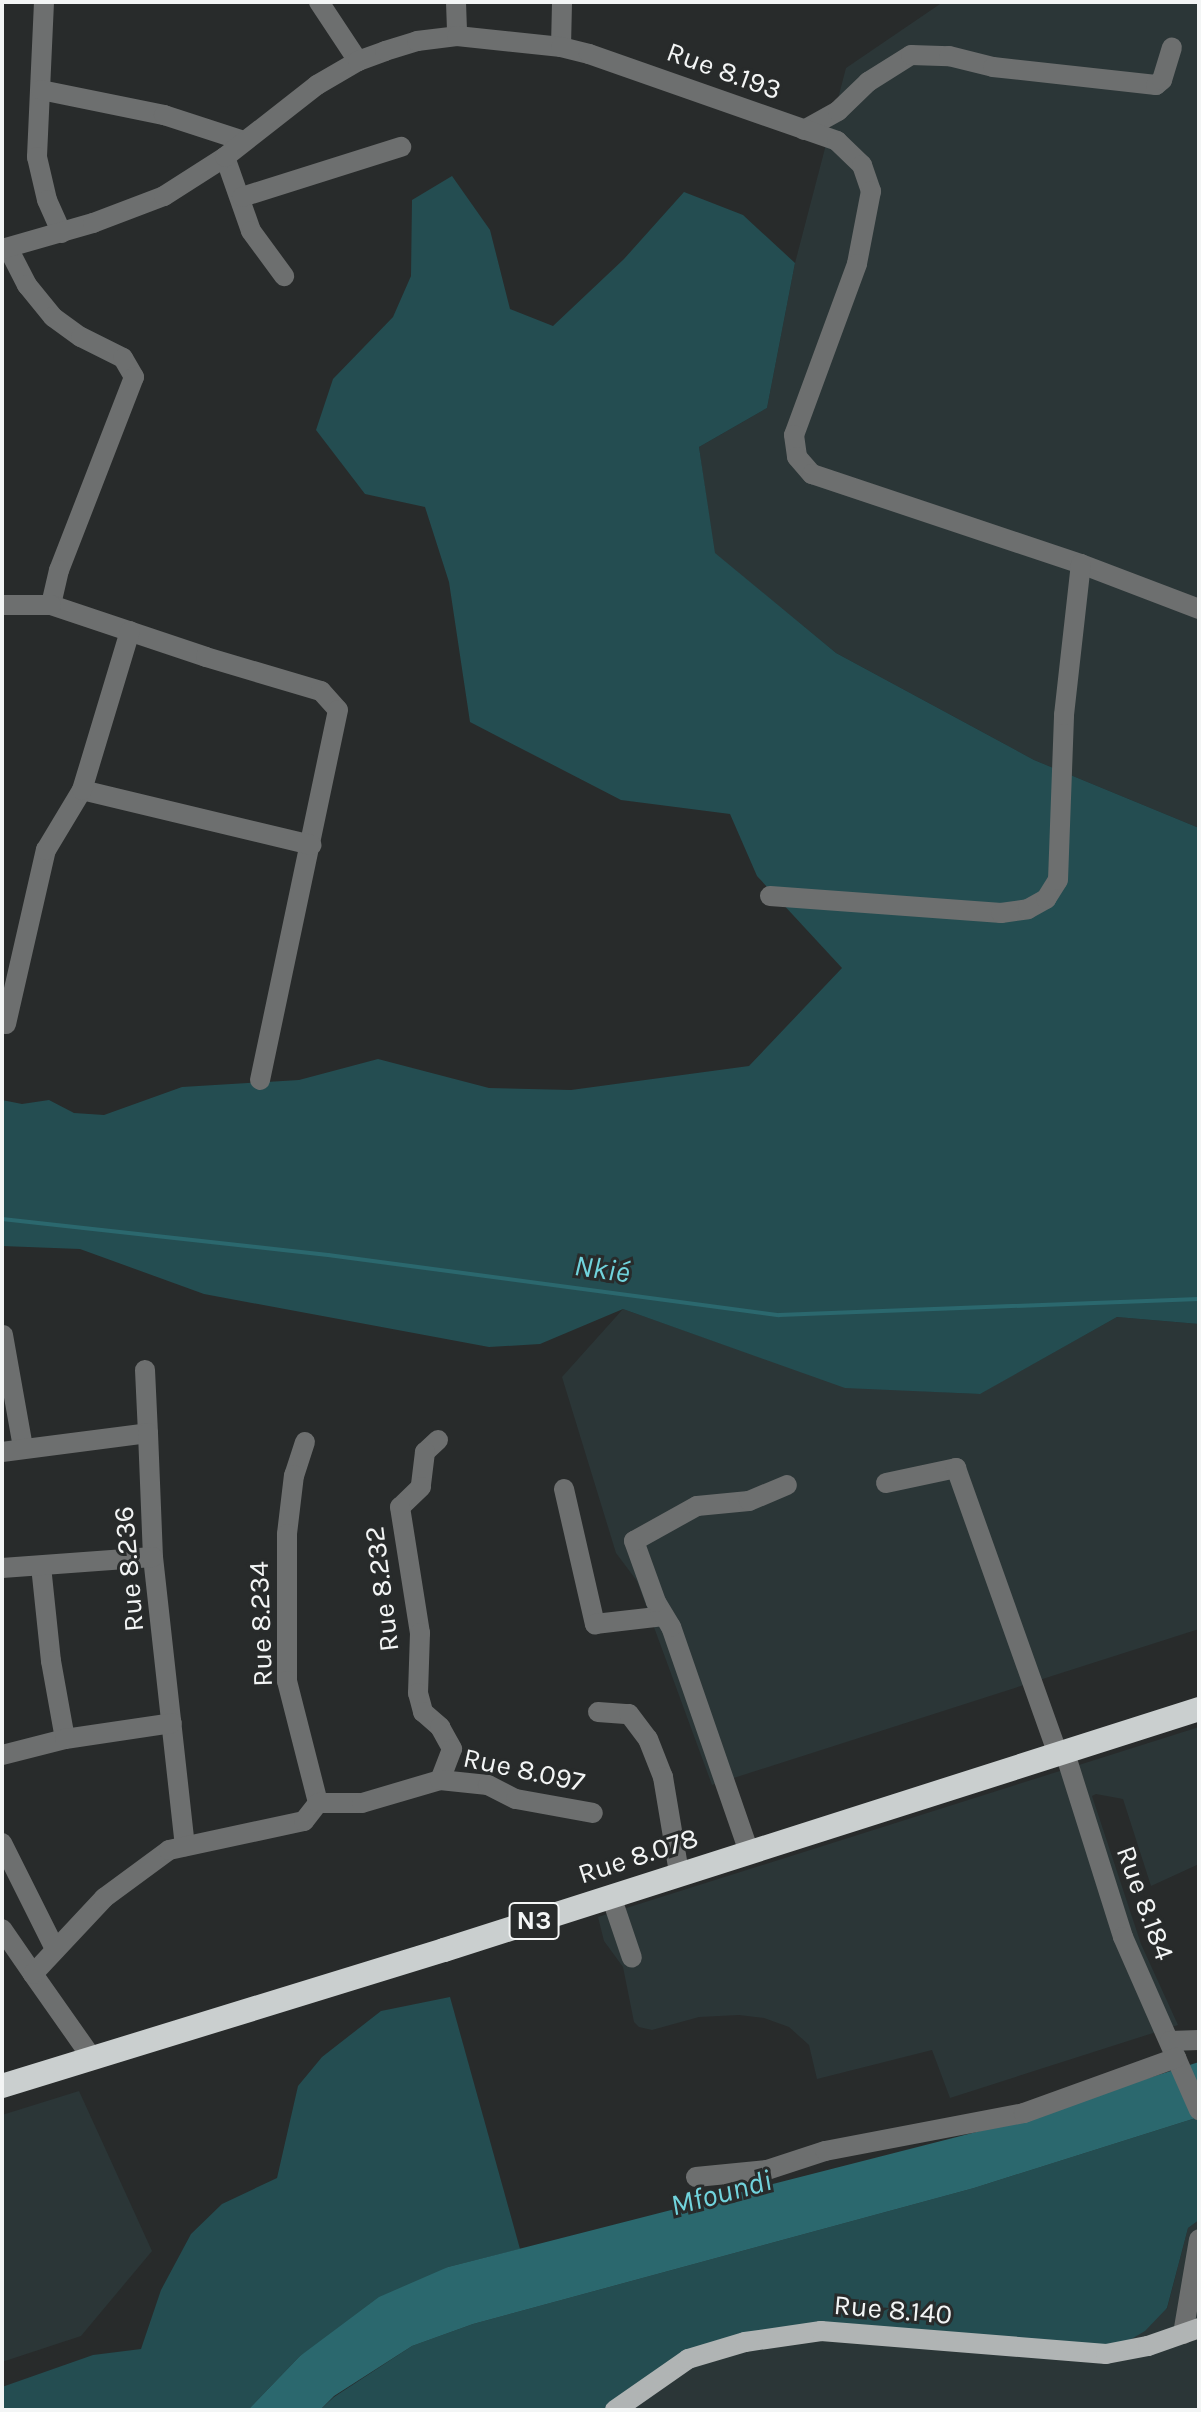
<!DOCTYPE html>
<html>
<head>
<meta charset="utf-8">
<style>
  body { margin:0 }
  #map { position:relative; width:1201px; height:2412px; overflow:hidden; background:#282b2b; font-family:Karla,sans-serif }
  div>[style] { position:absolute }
  .built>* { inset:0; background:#2b3637 }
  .green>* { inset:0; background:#244d51 }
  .water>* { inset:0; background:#2b686e }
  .stream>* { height:4px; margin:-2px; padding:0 2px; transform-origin:2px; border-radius:2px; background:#2b686e }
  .minor>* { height:20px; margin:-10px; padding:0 10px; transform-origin:10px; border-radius:10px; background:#6d6f6f }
  .major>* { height:20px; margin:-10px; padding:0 10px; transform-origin:10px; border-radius:10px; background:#b0b4b4 }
  .highway>* { height:24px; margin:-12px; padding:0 12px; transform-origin:12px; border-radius:12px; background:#cacfcf }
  span { translate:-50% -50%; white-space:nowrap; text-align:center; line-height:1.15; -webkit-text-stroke:6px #282b2b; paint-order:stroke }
  .shield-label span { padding:2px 6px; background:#282b2b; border:2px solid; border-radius:6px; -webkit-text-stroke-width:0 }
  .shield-label { font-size:26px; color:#f3f5f5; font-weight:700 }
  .street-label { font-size:28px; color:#f3f5f5 }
  .water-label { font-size:30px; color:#71d3dc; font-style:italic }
  .frame { position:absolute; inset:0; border:4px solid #f3f5f5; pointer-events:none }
</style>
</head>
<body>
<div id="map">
  <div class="built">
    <div style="clip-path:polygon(943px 2px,1199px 2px,1199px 828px,1034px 760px,836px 653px,714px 553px,699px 447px,767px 408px,795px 263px,846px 68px)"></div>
    <div style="clip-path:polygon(623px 1309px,845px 1387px,979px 1394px,1117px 1317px,1199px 1324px,1199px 1629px,712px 1785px,637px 1581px,616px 1553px,562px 1377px)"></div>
    <div style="clip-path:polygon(1199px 1727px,1199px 1864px,1151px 1886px,1123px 1799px,1096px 1794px,1092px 1796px,1141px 1944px,1178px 2025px,950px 2098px,932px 2050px,817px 2079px,809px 2045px,789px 2027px,764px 2018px,739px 2015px,699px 2017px,652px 2030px,639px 2027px,634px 2022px,623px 1967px,604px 1941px,598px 1917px)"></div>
    <div style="clip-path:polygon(79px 2091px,152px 2251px,81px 2336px,2px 2362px,2px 2115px)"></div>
    <div style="clip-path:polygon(1199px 2220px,1199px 2410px,615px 2410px,637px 2392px,745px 2342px,1167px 2309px,1188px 2228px)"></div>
  </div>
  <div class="green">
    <div style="clip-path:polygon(452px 176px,490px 230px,510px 309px,553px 326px,624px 259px,684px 192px,743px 215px,795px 263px,767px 408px,699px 447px,715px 553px,836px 653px,1034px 760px,1199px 828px,1199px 1324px,1117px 1317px,980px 1394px,845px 1388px,623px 1309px,540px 1344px,489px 1347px,204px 1294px,80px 1249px,2px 1246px,2px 1100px,22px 1104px,49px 1100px,74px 1113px,104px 1115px,182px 1087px,299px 1080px,378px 1059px,489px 1088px,571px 1090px,749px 1066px,842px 968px,757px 876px,730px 814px,621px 800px,470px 722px,449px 582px,425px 507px,365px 494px,316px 430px,333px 379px,393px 317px,411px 276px,412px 200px)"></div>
    <div style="clip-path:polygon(450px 1997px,520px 2249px,448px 2267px,300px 2356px,248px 2410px,2px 2410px,2px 2387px,93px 2355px,141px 2349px,161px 2290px,191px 2234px,222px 2204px,277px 2178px,298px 2086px,322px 2057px,381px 2011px)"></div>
    <div style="clip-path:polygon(1199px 2117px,1199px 2220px,1188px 2228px,1167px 2308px,1145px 2331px,1106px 2354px,821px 2331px,688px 2359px,615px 2410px,320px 2410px,334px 2397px,412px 2346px,473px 2324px,974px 2188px)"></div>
  </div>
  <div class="water">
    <div style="clip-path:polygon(1199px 2062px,1199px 2117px,974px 2188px,473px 2324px,412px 2346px,334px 2396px,320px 2410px,248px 2410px,300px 2356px,379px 2297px,448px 2267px,992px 2128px)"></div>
  </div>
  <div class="stream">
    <div style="left:2px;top:1219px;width:328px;rotate:6.3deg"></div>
    <div style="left:328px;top:1255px;width:455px;rotate:7.6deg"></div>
    <div style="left:779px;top:1315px;width:420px;rotate:-2.2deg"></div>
  </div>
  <div class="minor">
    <div style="left:44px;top:2px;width:155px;rotate:92.6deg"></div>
    <div style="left:37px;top:157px;width:44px;rotate:76.9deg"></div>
    <div style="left:47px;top:200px;width:36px;rotate:66deg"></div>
    <div style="left:319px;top:2px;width:71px;rotate:56.5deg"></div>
    <div style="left:456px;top:2px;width:34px;rotate:88deg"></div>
    <div style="left:561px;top:47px;width:45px;rotate:-88.7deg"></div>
    <div style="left:41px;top:90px;width:126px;rotate:11.5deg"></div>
    <div style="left:164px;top:115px;width:84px;rotate:18deg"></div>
    <div style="left:804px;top:130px;width:39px;rotate:-29deg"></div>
    <div style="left:838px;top:111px;width:42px;rotate:-44deg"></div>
    <div style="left:868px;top:82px;width:51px;rotate:-32.1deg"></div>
    <div style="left:911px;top:55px;width:38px;rotate:2deg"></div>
    <div style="left:949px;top:56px;width:45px;rotate:14deg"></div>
    <div style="left:993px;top:67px;width:164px;rotate:6.3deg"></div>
    <div style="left:1156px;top:85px;width:8px;rotate:-40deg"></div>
    <div style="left:1162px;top:80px;width:34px;rotate:-73deg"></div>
    <div style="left:225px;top:157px;width:78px;rotate:70.6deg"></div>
    <div style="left:251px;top:231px;width:56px;rotate:53.7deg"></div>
    <div style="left:242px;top:197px;width:167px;rotate:-17.5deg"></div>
    <div style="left:8px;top:248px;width:42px;rotate:62.8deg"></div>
    <div style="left:27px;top:285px;width:41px;rotate:50.9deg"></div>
    <div style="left:53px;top:317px;width:34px;rotate:36deg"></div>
    <div style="left:81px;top:337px;width:47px;rotate:26.6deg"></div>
    <div style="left:123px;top:358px;width:22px;rotate:60deg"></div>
    <div style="left:134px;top:377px;width:207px;rotate:111.2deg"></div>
    <div style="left:59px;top:570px;width:36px;rotate:103deg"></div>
    <div style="left:51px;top:605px;width:163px;rotate:18.5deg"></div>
    <div style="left:206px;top:657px;width:120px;rotate:16.5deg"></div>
    <div style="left:321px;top:691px;width:25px;rotate:48deg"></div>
    <div style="left:338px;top:710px;width:378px;rotate:101.9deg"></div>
    <div style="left:2px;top:249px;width:95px;rotate:-15.9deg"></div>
    <div style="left:93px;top:223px;width:76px;rotate:-20.8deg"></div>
    <div style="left:164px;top:196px;width:72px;rotate:-32.6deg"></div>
    <div style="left:225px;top:157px;width:117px;rotate:-38deg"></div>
    <div style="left:317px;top:85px;width:48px;rotate:-30.3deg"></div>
    <div style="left:358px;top:61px;width:29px;rotate:-20deg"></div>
    <div style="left:385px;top:51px;width:34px;rotate:-17deg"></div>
    <div style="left:417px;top:41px;width:40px;rotate:-7.1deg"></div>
    <div style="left:457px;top:36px;width:105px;rotate:6deg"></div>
    <div style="left:561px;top:47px;width:29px;rotate:14deg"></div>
    <div style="left:589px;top:54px;width:263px;rotate:19.3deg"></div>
    <div style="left:837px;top:141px;width:35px;rotate:44deg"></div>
    <div style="left:862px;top:165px;width:28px;rotate:71deg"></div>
    <div style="left:871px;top:191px;width:74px;rotate:100.9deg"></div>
    <div style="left:857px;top:264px;width:182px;rotate:110.2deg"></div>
    <div style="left:794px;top:435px;width:22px;rotate:82deg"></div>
    <div style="left:797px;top:457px;width:23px;rotate:49deg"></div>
    <div style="left:812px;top:474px;width:284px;rotate:18.5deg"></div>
    <div style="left:1081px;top:564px;width:126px;rotate:20.9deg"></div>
    <div style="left:2px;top:605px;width:49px"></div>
    <div style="left:82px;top:790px;width:236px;rotate:13.5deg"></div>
    <div style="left:770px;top:896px;width:232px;rotate:4.2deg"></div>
    <div style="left:1001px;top:913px;width:27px;rotate:-8deg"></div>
    <div style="left:1028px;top:909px;width:21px;rotate:-29deg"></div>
    <div style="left:1046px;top:899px;width:22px;rotate:-58deg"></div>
    <div style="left:1058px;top:880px;width:165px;rotate:-87.9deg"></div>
    <div style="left:1064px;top:715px;width:152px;rotate:-83.6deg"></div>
    <div style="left:6px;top:1024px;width:179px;rotate:-77.1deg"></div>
    <div style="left:46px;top:850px;width:70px;rotate:-59deg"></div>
    <div style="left:82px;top:790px;width:166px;rotate:-73.2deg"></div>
    <div style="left:3px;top:1335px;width:114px;rotate:79.9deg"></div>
    <div style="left:145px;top:1370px;width:63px;rotate:87.3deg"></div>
    <div style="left:438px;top:1440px;width:18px;rotate:137deg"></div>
    <div style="left:425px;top:1452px;width:35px;rotate:97deg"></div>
    <div style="left:421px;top:1487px;width:29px;rotate:136deg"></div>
    <div style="left:400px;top:1507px;width:128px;rotate:81deg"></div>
    <div style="left:420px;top:1633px;width:60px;rotate:91.9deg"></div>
    <div style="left:418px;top:1693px;width:20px;rotate:75deg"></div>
    <div style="left:423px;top:1712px;width:23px;rotate:41deg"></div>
    <div style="left:440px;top:1727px;width:25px;rotate:61deg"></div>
    <div style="left:452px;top:1749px;width:33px;rotate:111deg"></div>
    <div style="left:305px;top:1442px;width:35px;rotate:108deg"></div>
    <div style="left:294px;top:1475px;width:59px;rotate:96.8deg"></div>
    <div style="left:287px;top:1534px;width:147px;rotate:90deg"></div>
    <div style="left:287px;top:1681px;width:126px;rotate:75.7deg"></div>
    <div style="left:2px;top:1452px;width:147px;rotate:-7.4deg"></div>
    <div style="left:148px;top:1433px;width:124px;rotate:87.7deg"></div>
    <div style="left:153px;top:1557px;width:291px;rotate:83.7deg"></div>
    <div style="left:886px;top:1483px;width:72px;rotate:-12.1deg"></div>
    <div style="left:956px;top:1468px;width:305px;rotate:70.4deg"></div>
    <div style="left:564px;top:1489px;width:139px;rotate:77.1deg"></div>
    <div style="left:595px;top:1624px;width:69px;rotate:-6.6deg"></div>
    <div style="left:41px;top:1566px;width:96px;rotate:84deg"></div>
    <div style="left:51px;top:1661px;width:79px;rotate:79.8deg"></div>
    <div style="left:2px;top:1568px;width:151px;rotate:-4.2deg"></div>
    <div style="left:598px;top:1712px;width:31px;rotate:4deg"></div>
    <div style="left:629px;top:1714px;width:31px;rotate:53deg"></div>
    <div style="left:648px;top:1739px;width:41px;rotate:68.5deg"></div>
    <div style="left:663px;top:1777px;width:97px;rotate:80.5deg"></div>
    <div style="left:1065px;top:1753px;width:193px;rotate:72.5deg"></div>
    <div style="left:1123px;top:1937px;width:189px;rotate:66.3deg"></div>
    <div style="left:2px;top:1755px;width:65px;rotate:-14.3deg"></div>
    <div style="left:65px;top:1739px;width:108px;rotate:-8.5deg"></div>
    <div style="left:2px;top:1843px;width:119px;rotate:63.4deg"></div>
    <div style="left:749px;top:1852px;width:238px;rotate:-109.1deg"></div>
    <div style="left:671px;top:1627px;width:29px;rotate:-121deg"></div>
    <div style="left:656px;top:1602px;width:65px;rotate:-109.8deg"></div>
    <div style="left:634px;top:1541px;width:72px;rotate:-29.1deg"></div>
    <div style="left:697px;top:1506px;width:52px;rotate:-5.5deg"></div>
    <div style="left:749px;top:1501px;width:41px;rotate:-22.8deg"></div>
    <div style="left:611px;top:1896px;width:65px;rotate:71.3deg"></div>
    <div style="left:2px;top:1929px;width:55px;rotate:55.4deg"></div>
    <div style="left:1170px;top:2041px;width:29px;rotate:-2deg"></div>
    <div style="left:92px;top:2058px;width:103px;rotate:-125.1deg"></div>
    <div style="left:33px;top:1974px;width:104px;rotate:-46.9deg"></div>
    <div style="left:104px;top:1898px;width:81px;rotate:-36.4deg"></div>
    <div style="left:169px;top:1850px;width:138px;rotate:-12.1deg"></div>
    <div style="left:304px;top:1821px;width:23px;rotate:-52deg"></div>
    <div style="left:318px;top:1803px;width:44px"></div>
    <div style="left:362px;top:1803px;width:81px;rotate:-16.4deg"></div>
    <div style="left:440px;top:1780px;width:48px;rotate:5.9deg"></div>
    <div style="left:488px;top:1785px;width:31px;rotate:27deg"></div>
    <div style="left:516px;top:1799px;width:78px;rotate:10.3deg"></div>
    <div style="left:696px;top:2177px;width:71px;rotate:-5.6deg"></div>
    <div style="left:767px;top:2170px;width:61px;rotate:-18.1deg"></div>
    <div style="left:825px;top:2151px;width:203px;rotate:-10.8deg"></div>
    <div style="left:1024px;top:2113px;width:162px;rotate:-19.9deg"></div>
    <div style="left:1183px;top:2334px;width:96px;rotate:-80.4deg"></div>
  </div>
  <div class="major">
    <div style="left:615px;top:2410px;width:89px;rotate:-34.9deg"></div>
    <div style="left:688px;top:2359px;width:59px;rotate:-16.6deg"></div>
    <div style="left:745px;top:2342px;width:77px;rotate:-8.2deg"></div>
    <div style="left:821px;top:2331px;width:286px;rotate:4.6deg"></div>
    <div style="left:1106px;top:2354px;width:43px;rotate:-10.8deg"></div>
    <div style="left:1148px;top:2346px;width:54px;rotate:-19.4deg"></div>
  </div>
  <div class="highway">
    <div style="left:2px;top:2086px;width:462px;rotate:-17.1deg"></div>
    <div style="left:444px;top:1950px;width:793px;rotate:-17.7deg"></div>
  </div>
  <div class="shield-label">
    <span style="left:534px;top:1921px">N3</span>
  </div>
  <div class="street-label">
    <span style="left:724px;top:71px;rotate:20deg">Rue 8.193</span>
    <span style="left:129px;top:1569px;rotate:-95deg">Rue 8.236</span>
    <span style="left:382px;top:1589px;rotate:-97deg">Rue 8.232</span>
    <span style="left:261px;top:1624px;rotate:-92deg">Rue 8.234</span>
    <span style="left:524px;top:1770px;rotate:12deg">Rue 8.097</span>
    <span style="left:638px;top:1856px;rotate:-18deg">Rue 8.078</span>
    <span style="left:1145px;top:1903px;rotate:70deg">Rue 8.184</span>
    <span style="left:893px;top:2310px;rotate:5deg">Rue 8.140</span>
  </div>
  <div class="water-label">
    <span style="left:602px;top:1269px;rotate:8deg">Nkié</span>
    <span style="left:721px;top:2193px;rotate:-15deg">Mfoundi</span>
  </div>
  <div class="frame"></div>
</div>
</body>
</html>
